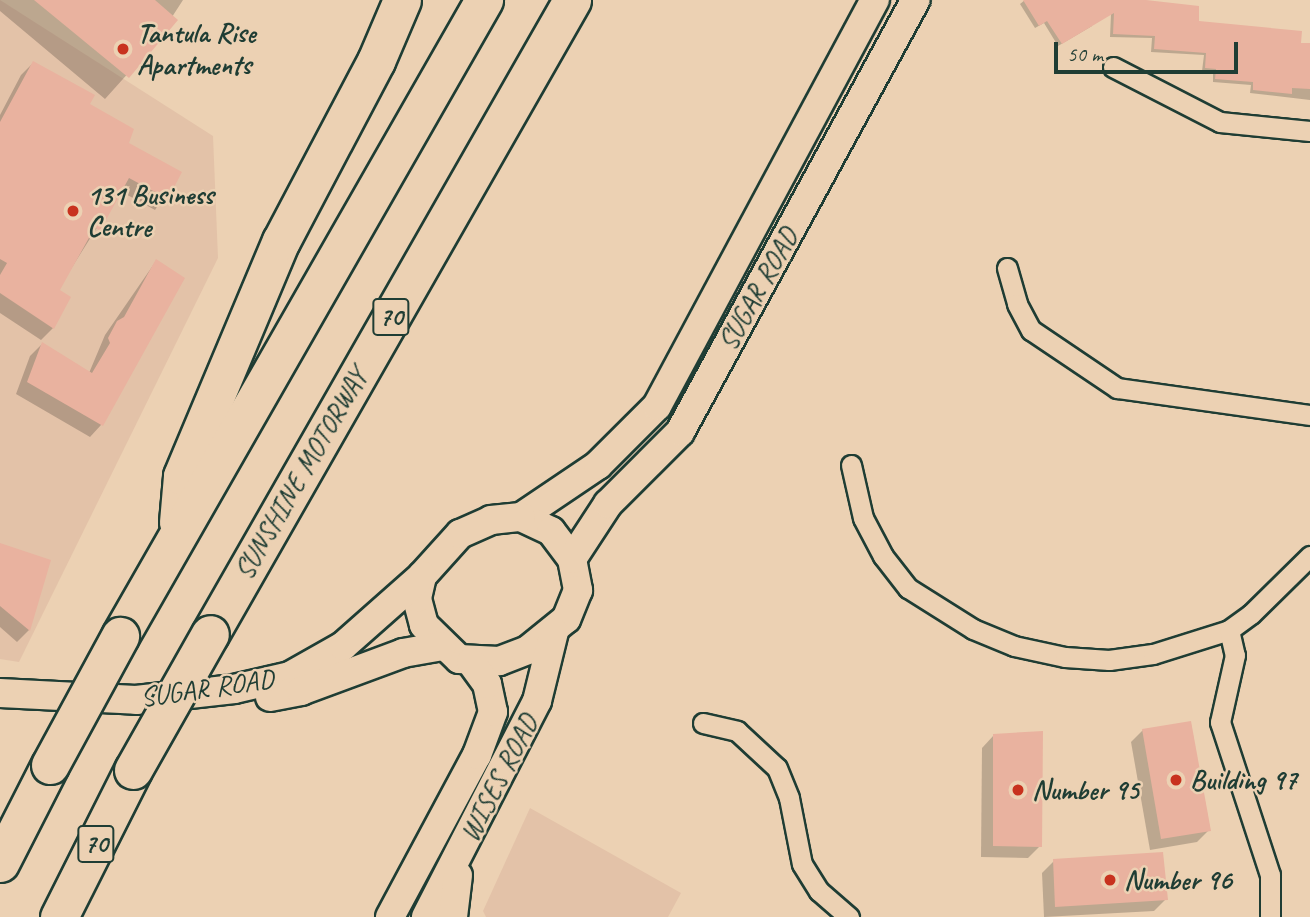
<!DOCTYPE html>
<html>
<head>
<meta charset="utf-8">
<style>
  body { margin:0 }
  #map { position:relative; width:1310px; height:917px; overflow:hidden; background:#ecd1b3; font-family:Caveat,sans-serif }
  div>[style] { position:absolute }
  .built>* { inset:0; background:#e3c2a8 }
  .shadow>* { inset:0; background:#0003 }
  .building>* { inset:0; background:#e9b29f }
  .roads { filter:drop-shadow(2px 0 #1f3d34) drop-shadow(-2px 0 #1f3d34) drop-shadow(0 2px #1f3d34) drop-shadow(0 -2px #1f3d34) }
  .street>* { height:19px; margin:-9.5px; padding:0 9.5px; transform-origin:9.5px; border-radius:9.5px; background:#ecd1b3 }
  .secondary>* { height:28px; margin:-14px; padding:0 14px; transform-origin:14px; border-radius:14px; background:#ecd1b3 }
  .highway>* { height:37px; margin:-18.5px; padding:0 18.5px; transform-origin:18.5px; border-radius:18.5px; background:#ecd1b3 }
  .bridges { filter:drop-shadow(2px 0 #1f3d34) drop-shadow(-2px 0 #1f3d34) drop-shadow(0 2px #1f3d34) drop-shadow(0 -2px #1f3d34) }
  .highway-bridge>* { height:37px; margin:-18.5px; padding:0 18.5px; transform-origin:18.5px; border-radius:18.5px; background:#ecd1b3 }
  .dots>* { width:19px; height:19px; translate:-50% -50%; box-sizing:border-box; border:4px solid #ecd1b3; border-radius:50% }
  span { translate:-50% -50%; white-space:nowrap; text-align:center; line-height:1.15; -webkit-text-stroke:5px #ecd1b3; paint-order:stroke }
  .shield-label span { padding:2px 5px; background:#ecd1b3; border:2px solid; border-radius:5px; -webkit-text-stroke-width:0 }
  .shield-label { font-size:26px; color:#1f3d34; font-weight:700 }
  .poi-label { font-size:28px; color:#1f3d34; font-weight:700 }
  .left { translate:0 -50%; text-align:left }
  .street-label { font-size:28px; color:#1f3d34 }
  .scale { position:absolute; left:1054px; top:42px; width:184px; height:32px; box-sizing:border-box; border:4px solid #1f3d34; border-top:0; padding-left:9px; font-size:21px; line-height:24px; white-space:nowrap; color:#1f3d34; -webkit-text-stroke:5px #ecd1b3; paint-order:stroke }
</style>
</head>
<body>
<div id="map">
  <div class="built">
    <div style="clip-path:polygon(0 0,213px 136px,218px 258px,19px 662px,0 659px)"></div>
    <div style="clip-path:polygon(530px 808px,681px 893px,668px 917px,486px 917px,483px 911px)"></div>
  </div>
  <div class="shadow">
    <div style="clip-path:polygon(0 0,183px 0,172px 17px,176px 20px,105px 99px,0 11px)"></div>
    <div style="clip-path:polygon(1082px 0,1092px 26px,1058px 46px,1044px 23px,1035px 28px,1020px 4px,1025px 0)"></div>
    <div style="clip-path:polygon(1101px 0,1144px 0,1197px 22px,1310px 45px,1310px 100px,1250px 93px,1251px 85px,1213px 82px,1213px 72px,1202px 71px,1204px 55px,1151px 52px,1152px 38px,1110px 37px,1111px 14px)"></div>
    <div style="clip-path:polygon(33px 63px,88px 105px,126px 143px,180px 173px,155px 210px,120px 191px,57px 291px,53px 328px,41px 340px,0 313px,0 115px,21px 75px)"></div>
    <div style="clip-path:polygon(156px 261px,101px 425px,90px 437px,16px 394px,30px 356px,42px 344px,89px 373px,105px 335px)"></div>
    <div style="clip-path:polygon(0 544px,48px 561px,29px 630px,17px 642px,0 627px)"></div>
    <div style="clip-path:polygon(1143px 730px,1209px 830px,1197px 842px,1150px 850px,1131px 742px)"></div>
    <div style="clip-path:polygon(994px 735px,1040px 846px,1028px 858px,981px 857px,982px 748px)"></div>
    <div style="clip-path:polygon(1054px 861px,1166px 899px,1154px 911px,1044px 917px,1042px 873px)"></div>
  </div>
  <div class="building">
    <div style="clip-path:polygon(34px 0,155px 0,178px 20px,129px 78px)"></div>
    <div style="clip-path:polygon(1023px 0,1146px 0,1199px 6px,1199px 21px,1302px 31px,1301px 43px,1310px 43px,1310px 89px,1292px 88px,1292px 94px,1253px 90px,1253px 82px,1215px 79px,1216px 69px,1205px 68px,1206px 53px,1154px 49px,1155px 36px,1113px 34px,1114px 13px,1062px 44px,1047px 21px,1039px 26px)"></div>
    <div style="clip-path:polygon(33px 61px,95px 95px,90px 104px,134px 129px,129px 143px,182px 172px,168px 199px,129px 178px,100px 231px,95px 227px,60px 290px,71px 297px,54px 329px,0 293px,0 275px,7px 263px,0 259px,0 122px)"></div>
    <div style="clip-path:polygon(156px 259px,185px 278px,103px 426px,27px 382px,42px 342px,92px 373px,110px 343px,108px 338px,117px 321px,124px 317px)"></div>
    <div style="clip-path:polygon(0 543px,51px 560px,30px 631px,0 606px)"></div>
    <div style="clip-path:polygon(1191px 721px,1211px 831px,1161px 839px,1142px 729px)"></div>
    <div style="clip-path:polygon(1043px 731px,1042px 847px,993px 846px,993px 734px)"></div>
    <div style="clip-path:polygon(1163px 852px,1168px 900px,1055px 907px,1053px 859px)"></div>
  </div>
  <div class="roads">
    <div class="street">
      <div style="left:1113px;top:67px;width:120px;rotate:27.2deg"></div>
      <div style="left:1220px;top:122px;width:90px;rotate:5.7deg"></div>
      <div style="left:1007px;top:268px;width:37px;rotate:74deg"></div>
      <div style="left:1017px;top:304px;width:30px;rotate:62deg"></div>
      <div style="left:1031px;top:330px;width:104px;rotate:34deg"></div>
      <div style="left:1117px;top:388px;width:195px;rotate:8deg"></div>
      <div style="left:851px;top:465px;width:54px;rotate:77.2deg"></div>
      <div style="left:863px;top:518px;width:43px;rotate:62.2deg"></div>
      <div style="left:883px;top:556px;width:41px;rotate:52deg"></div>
      <div style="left:908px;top:588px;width:77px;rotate:32.2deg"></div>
      <div style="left:973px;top:629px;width:44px;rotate:22.5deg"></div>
      <div style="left:1014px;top:646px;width:52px;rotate:12.2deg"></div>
      <div style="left:1065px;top:657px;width:44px;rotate:3.9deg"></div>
      <div style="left:1109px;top:660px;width:44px;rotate:-7.8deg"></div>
      <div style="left:1153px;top:654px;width:80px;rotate:-17.5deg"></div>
      <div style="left:1229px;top:630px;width:27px;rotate:-36deg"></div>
      <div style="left:1251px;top:614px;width:83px;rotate:-44.5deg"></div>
      <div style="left:1229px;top:630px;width:26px;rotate:77deg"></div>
      <div style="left:1235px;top:655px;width:69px;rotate:102.6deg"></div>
      <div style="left:1220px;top:722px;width:161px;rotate:71.9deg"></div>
      <div style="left:1270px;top:875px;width:42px;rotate:90deg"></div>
      <div style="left:703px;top:723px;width:35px;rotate:13deg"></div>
      <div style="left:737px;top:731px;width:54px;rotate:42.8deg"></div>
      <div style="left:777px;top:768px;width:32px;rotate:68deg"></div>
      <div style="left:789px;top:798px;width:67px;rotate:78.9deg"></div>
      <div style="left:802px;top:864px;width:32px;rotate:58deg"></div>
      <div style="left:819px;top:891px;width:40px;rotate:41deg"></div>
    </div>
    <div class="secondary">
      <div style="left:521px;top:517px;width:93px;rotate:-34deg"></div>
      <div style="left:598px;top:465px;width:83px;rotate:-45deg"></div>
      <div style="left:657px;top:406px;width:461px;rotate:-61.8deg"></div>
      <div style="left:521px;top:517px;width:33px;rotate:25deg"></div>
      <div style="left:551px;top:531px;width:35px;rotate:53deg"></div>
      <div style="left:572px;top:559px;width:32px;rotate:79deg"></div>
      <div style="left:578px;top:590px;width:31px;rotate:112deg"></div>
      <div style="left:566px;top:619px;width:49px;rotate:140.8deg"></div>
      <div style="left:528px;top:650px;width:31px;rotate:159deg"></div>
      <div style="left:499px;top:661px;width:40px;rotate:-177.1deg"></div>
      <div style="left:459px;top:659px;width:49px;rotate:-135.8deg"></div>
      <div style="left:424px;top:625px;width:28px;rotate:-105deg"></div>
      <div style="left:417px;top:598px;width:23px;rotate:-77deg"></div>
      <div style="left:422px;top:576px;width:57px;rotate:-47.9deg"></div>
      <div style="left:460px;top:534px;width:34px;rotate:-24deg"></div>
      <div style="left:491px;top:520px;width:30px;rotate:-6deg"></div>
      <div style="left:572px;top:559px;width:66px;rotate:-56.8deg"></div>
      <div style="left:608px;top:504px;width:102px;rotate:-45deg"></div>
      <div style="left:680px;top:432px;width:492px;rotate:-61.4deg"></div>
      <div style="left:0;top:693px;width:136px;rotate:2.9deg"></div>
      <div style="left:136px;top:700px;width:99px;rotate:-6.4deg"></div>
      <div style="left:234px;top:689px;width:57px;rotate:-13.1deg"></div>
      <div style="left:290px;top:676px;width:61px;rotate:-29.5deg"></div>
      <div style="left:343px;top:646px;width:106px;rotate:-41.5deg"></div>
      <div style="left:270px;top:697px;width:32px;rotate:-11deg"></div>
      <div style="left:301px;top:691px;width:109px;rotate:-20.4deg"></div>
      <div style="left:403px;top:653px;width:39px;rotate:-10deg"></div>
      <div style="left:390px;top:917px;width:184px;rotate:-61.8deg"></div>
      <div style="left:477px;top:755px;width:46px;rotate:-69.6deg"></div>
      <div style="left:493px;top:712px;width:29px;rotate:-102deg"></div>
      <div style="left:487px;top:684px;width:27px;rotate:-126deg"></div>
      <div style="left:426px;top:917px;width:243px;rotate:-62.8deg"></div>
      <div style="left:537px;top:701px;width:71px;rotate:-76.2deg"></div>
      <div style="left:453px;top:917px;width:42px;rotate:-83.2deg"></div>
    </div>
    <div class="highway">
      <div style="left:178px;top:522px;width:46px;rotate:-85deg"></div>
      <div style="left:182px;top:476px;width:255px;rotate:-67.2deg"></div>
      <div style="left:281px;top:241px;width:204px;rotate:-62.2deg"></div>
      <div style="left:376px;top:61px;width:66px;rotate:-66.9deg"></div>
      <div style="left:210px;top:634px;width:730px;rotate:-60.27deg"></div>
      <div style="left:120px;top:636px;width:733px;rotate:-60.22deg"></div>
      <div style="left:0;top:863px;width:110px;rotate:-63deg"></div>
      <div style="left:59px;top:917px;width:165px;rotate:-63.3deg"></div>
    </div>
  </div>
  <div class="bridges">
    <div class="highway-bridge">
      <div style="left:50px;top:765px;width:147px;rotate:-61.5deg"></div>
      <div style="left:133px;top:770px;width:156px;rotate:-60.5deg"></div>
    </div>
  </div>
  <div class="dots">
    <div style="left:123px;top:49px;background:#c8321e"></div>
    <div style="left:73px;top:211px;background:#c8321e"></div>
    <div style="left:1176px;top:780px;background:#c8321e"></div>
    <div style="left:1018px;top:790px;background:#c8321e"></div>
    <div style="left:1110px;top:880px;background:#c8321e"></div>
  </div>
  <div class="shield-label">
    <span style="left:391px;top:317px">70</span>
    <span style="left:96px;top:844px">70</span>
  </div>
  <div class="poi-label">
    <span class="left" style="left:137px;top:49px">Tantula Rise<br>Apartments</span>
    <span class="left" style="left:87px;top:211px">131 Business<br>Centre</span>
    <span class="left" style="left:1190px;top:780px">Building 97</span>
    <span class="left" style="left:1032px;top:790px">Number 95</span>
    <span class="left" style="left:1124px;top:880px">Number 96</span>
  </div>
  <div class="street-label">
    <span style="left:758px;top:289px;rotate:-61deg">SUGAR ROAD</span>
    <span style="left:301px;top:474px;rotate:-60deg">SUNSHINE MOTORWAY</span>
    <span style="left:207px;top:688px;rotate:-8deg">SUGAR ROAD</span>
    <span style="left:499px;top:778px;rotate:-63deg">WISES ROAD</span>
  </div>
  <div class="scale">50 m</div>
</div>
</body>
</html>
